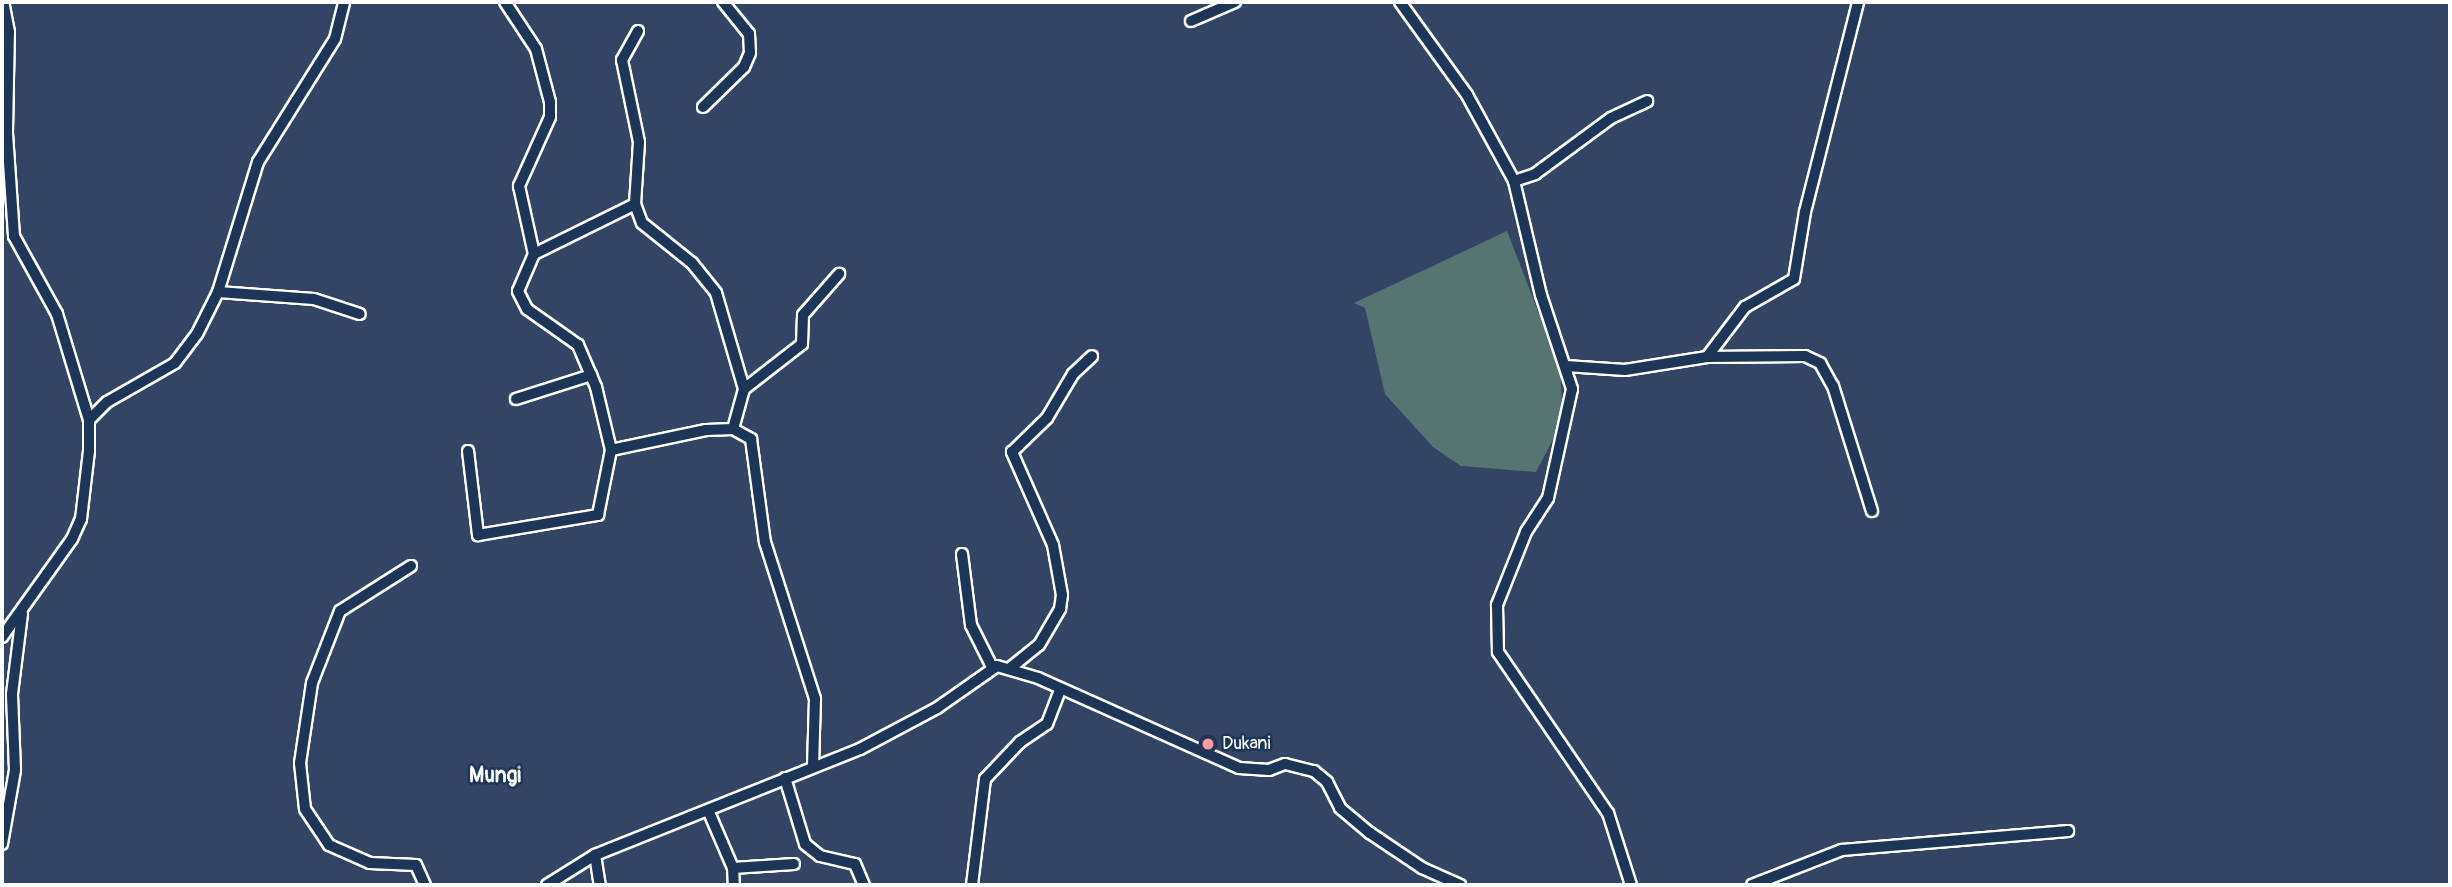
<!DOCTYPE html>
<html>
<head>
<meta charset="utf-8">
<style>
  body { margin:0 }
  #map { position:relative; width:2452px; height:887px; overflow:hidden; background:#344465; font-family:Pangolin,sans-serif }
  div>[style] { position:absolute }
  .green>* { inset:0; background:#557472 }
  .roads { filter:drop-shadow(2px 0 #fff) drop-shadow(-2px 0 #fff) drop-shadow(0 2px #fff) drop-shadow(0 -2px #fff) }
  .street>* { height:10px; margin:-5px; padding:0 5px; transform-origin:5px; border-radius:5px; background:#1d3557 }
  .dots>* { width:19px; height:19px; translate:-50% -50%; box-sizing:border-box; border:4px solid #1d3557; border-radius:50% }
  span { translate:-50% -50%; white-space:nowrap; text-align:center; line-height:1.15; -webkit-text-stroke:5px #1d3557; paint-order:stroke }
  .poi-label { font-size:18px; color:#fff }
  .left { translate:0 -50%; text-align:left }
  .quarter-label { font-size:21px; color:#fff; font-weight:700 }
  .frame { position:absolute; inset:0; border:4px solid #fff; pointer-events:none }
</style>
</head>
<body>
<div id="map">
  <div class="green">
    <div style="clip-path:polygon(1507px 231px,1560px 368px,1563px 420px,1536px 472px,1461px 466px,1433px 447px,1385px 394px,1365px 308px,1354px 303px)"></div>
  </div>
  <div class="roads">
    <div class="street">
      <div style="left:505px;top:2px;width:56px;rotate:56.6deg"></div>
      <div style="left:536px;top:49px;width:55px;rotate:75.2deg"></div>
      <div style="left:550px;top:102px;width:15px;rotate:90deg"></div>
      <div style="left:550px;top:117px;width:76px;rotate:114.2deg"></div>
      <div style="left:519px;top:186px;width:70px;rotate:77.6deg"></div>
      <div style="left:1400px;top:2px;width:115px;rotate:54.2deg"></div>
      <div style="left:1467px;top:95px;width:98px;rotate:61.3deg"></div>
      <div style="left:1514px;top:181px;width:117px;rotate:76.7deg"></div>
      <div style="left:1541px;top:295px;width:99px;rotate:71.7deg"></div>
      <div style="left:1572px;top:389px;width:112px;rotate:102.4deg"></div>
      <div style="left:1548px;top:498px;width:40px;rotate:122.9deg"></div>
      <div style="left:1526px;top:532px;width:79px;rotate:111.7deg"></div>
      <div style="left:1497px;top:605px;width:47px;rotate:88.8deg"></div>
      <div style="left:1498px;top:652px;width:195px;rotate:55.7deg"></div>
      <div style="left:1608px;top:813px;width:76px;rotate:72.3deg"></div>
      <div style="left:1191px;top:21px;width:48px;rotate:-23.4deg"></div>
      <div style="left:703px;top:107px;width:57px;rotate:-44.3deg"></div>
      <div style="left:744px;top:67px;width:15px;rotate:-67deg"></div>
      <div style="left:750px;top:53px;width:19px;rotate:-93deg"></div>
      <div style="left:749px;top:34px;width:41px;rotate:-129.1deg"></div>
      <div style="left:1514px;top:181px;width:22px;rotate:-18deg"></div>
      <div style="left:1535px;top:174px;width:94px;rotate:-36.4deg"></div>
      <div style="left:1611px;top:118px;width:40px;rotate:-25deg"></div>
      <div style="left:635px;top:204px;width:20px;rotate:70deg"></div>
      <div style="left:642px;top:223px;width:64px;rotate:38.7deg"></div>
      <div style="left:692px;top:263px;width:38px;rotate:51deg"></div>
      <div style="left:716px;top:293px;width:100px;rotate:73.7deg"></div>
      <div style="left:218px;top:292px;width:96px;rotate:4.2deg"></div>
      <div style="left:314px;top:299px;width:48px;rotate:18.1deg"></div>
      <div style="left:1707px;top:357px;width:98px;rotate:-0.6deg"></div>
      <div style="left:1805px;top:356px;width:17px;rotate:25deg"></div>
      <div style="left:1820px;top:363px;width:26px;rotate:61deg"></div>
      <div style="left:1833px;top:386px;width:131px;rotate:72.7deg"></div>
      <div style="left:1566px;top:366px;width:59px;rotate:3.9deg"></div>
      <div style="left:1625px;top:370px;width:83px;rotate:-9deg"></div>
      <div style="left:1707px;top:357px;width:63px;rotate:-52.8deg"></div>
      <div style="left:1745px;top:307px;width:56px;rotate:-29.7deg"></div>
      <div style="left:1794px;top:279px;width:68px;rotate:-80.7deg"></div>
      <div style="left:1805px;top:212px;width:217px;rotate:-75.8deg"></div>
      <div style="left:516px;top:399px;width:79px;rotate:-17.7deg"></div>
      <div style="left:89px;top:420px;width:25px;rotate:-45deg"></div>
      <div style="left:107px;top:402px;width:78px;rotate:-29.8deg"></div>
      <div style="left:175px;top:363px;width:36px;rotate:-53deg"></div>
      <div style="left:197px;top:334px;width:47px;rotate:-63.4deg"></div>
      <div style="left:218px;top:292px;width:136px;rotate:-72.9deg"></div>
      <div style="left:258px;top:162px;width:145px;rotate:-58deg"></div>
      <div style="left:335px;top:39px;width:38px;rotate:-76deg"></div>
      <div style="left:733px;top:429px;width:41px;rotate:-74.6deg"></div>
      <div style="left:744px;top:389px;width:73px;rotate:-37.8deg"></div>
      <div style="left:802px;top:344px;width:29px;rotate:-88deg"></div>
      <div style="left:803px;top:315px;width:55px;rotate:-48.7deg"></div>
      <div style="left:611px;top:450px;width:97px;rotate:-11.9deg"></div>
      <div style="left:706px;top:430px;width:27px;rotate:-2deg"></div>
      <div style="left:733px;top:429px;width:21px;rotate:29deg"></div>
      <div style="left:751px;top:439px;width:104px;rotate:82.3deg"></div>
      <div style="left:765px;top:542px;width:165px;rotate:72.3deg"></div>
      <div style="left:815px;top:699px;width:67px;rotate:91.7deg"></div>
      <div style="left:468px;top:451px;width:85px;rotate:83.2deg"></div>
      <div style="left:478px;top:535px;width:122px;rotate:-9.5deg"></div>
      <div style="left:598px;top:515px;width:66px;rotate:-78.7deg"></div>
      <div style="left:611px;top:450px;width:65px;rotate:-103.4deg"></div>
      <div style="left:596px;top:387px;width:46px;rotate:-113.2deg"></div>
      <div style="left:578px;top:345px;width:62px;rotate:-144.8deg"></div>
      <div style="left:527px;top:309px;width:20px;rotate:-117deg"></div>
      <div style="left:518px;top:291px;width:40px;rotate:-66.6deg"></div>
      <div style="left:534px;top:254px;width:113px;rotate:-26.3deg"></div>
      <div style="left:635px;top:204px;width:62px;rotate:-86.3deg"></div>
      <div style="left:639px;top:142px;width:84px;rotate:-101.7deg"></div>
      <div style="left:622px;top:60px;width:33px;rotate:-61deg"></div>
      <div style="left:962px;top:554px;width:72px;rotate:82.8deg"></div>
      <div style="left:971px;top:625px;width:47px;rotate:63.4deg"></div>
      <div style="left:411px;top:566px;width:84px;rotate:147.6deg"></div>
      <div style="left:340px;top:611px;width:77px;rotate:111.3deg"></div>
      <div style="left:312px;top:683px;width:81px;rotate:98.5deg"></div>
      <div style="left:300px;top:763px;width:46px;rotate:83.8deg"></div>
      <div style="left:305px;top:809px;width:43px;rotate:56.3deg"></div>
      <div style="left:329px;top:845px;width:45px;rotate:23.7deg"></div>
      <div style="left:370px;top:863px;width:46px;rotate:2.5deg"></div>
      <div style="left:416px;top:865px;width:22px;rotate:66deg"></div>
      <div style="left:2px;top:637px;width:120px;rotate:-54.5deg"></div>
      <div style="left:72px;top:539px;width:22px;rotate:-66deg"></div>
      <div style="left:81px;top:519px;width:68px;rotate:-83.3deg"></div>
      <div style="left:89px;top:451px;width:31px;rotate:-90deg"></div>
      <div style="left:89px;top:420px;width:111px;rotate:-106.8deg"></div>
      <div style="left:57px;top:314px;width:89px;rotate:-118.9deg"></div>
      <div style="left:14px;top:236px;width:104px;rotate:-93.9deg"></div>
      <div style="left:7px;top:132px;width:100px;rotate:-88.9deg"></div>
      <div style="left:9px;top:32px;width:31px;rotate:-101deg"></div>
      <div style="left:1009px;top:669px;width:38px;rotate:-39deg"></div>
      <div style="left:1039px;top:645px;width:42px;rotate:-59.7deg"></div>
      <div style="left:1060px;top:609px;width:14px;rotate:-82deg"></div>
      <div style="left:1062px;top:595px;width:51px;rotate:-100.2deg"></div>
      <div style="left:1053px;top:545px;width:102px;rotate:-113.8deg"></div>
      <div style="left:1012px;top:452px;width:49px;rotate:-44.2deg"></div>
      <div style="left:1047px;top:418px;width:51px;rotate:-59.4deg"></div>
      <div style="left:1073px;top:374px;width:26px;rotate:-43deg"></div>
      <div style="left:785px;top:778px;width:69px;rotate:73.1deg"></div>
      <div style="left:805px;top:844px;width:19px;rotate:39deg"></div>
      <div style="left:820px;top:856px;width:36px;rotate:13deg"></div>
      <div style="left:855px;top:864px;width:23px;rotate:67deg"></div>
      <div style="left:708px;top:810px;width:63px;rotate:66.7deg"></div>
      <div style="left:733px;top:868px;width:17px;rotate:87deg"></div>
      <div style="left:2px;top:844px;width:75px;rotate:-80deg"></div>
      <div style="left:15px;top:770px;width:76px;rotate:-92.3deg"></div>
      <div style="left:12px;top:694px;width:81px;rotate:-82.9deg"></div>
      <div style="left:595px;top:855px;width:30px;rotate:81deg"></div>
      <div style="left:733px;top:868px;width:61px;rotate:-3.8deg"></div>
      <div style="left:547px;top:885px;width:57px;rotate:-32deg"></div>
      <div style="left:595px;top:855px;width:285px;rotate:-21.8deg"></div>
      <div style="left:860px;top:749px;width:87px;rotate:-28deg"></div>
      <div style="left:937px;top:708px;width:73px;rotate:-35deg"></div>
      <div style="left:997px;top:666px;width:43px;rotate:16.3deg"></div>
      <div style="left:1038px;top:678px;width:220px;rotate:24.1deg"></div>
      <div style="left:1239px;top:768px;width:30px;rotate:4deg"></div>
      <div style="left:1269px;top:770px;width:17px;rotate:-21deg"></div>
      <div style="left:1285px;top:764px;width:30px;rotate:14deg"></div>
      <div style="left:1314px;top:771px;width:17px;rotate:40deg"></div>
      <div style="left:1327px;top:782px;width:29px;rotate:63deg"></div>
      <div style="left:1340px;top:808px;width:39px;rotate:40deg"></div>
      <div style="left:1370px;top:833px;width:63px;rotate:33.9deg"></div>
      <div style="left:1422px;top:868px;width:42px;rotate:24.1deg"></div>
      <div style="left:972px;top:885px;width:107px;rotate:-83deg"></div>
      <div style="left:985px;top:779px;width:51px;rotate:-46.6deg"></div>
      <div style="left:1020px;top:742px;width:32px;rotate:-34deg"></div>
      <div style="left:1047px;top:724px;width:36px;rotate:-69deg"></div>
      <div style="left:1752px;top:885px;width:97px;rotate:-21.3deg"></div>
      <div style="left:1842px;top:850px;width:227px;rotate:-4.8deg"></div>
    </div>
  </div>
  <div class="dots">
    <div style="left:1208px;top:744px;background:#ff9aa2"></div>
  </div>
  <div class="poi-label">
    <span class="left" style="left:1222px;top:744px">Dukani</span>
  </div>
  <div class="quarter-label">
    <span style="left:495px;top:776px">Mungi</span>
  </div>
  <div class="frame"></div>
</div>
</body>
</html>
